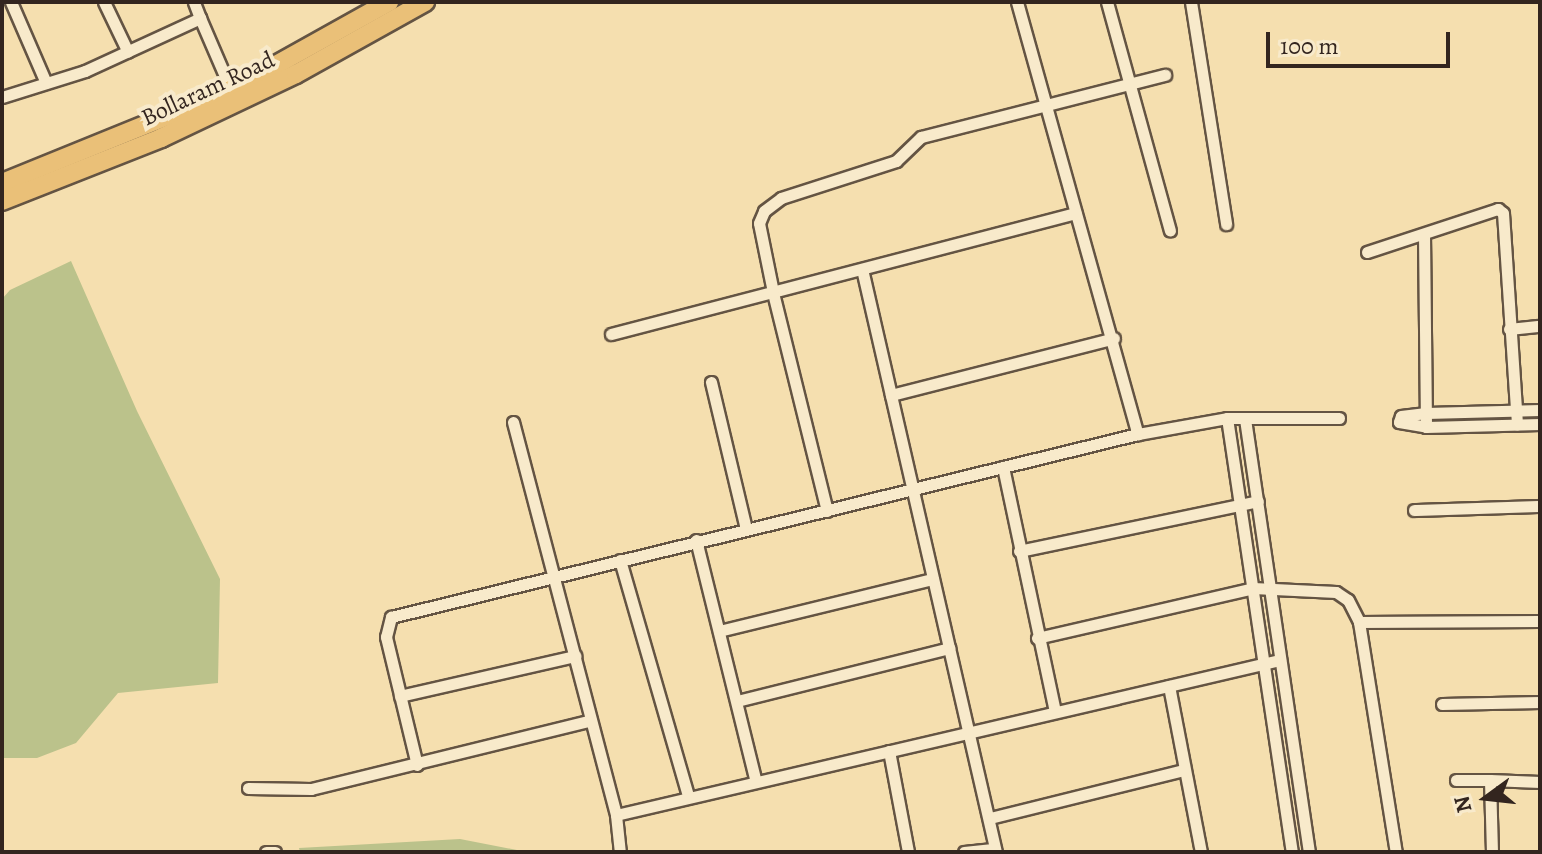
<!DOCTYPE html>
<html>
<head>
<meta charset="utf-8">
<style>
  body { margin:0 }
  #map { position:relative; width:1542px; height:854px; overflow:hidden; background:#f5dfaf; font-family:Alegreya,serif }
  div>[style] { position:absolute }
  .green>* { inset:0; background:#bbc28b }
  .roads { filter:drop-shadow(2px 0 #645443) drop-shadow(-2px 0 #645443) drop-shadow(0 2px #645443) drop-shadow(0 -2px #645443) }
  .street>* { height:11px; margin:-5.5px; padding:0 5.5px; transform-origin:5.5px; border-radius:5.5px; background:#f8eacb }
  .primary>* { height:18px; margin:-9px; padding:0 9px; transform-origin:9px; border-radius:9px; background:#eac078 }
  span { translate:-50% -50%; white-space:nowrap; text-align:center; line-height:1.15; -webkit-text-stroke:8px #f8eacb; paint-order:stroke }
  .street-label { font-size:24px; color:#33251f }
  .frame { position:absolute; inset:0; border:4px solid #33251f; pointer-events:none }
  .north { position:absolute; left:1446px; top:758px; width:80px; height:80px; -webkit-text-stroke:6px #f8eacb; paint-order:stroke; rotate:255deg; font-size:22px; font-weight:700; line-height:32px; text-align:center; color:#33251f }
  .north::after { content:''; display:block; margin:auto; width:28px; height:36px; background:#33251f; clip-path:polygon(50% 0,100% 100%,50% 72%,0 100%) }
  .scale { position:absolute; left:1266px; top:32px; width:184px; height:36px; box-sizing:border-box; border:4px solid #33251f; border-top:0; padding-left:10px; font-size:24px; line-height:28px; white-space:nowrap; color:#33251f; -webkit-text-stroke:6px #f8eacb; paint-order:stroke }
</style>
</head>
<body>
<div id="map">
  <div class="green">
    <div style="clip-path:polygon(71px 261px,137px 411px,220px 579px,218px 683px,118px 693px,76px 743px,37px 758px,2px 758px,2px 299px,10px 290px)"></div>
    <div style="clip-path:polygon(460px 839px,527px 852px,300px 852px,299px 848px)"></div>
  </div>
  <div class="roads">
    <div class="street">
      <div style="left:11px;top:2px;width:88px;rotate:66.6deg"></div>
      <div style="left:104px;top:2px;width:55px;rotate:64.4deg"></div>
      <div style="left:1017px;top:2px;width:449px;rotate:74.4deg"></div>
      <div style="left:1107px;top:2px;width:237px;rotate:74.6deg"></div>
      <div style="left:1191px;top:2px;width:225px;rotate:81deg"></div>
      <div style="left:200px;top:18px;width:78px;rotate:66.7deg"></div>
      <div style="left:2px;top:97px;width:87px;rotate:-17.4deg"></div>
      <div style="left:85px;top:71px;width:127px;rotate:-24.7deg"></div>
      <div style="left:200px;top:18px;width:17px;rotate:-111deg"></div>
      <div style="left:1424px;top:234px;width:193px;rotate:89.4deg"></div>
      <div style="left:1367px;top:252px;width:138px;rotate:-18.2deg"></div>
      <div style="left:1498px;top:209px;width:6px;rotate:39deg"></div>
      <div style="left:1503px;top:213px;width:212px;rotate:86.2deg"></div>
      <div style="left:862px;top:269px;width:598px;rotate:77.06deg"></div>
      <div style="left:1509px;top:329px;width:31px;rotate:-6deg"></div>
      <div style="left:611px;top:334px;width:480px;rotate:-14.6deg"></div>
      <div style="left:711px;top:382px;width:151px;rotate:76.6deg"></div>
      <div style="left:891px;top:395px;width:230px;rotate:-14.3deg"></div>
      <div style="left:1227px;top:418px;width:439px;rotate:81.5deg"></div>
      <div style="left:1245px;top:419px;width:438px;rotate:81.6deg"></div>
      <div style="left:513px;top:422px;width:406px;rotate:75.3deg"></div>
      <div style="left:616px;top:815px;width:37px;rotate:84deg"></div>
      <div style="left:1399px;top:422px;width:6px;rotate:-72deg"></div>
      <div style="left:1401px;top:416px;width:25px;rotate:-7deg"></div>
      <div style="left:1426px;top:413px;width:114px;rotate:-1.5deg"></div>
      <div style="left:1399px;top:422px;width:27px;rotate:10deg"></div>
      <div style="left:1426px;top:427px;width:114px;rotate:-1.5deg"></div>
      <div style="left:1003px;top:467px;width:250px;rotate:78deg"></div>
      <div style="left:1414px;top:510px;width:126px;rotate:-1.8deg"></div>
      <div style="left:827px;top:511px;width:226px;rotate:-103.9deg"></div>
      <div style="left:773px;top:292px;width:70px;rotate:-101.5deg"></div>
      <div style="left:759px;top:223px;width:13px;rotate:-67deg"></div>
      <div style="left:764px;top:211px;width:21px;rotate:-37deg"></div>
      <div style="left:781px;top:198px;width:121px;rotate:-17.8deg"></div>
      <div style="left:896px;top:161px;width:35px;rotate:-44deg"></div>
      <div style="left:921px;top:137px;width:252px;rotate:-14.3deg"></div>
      <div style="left:696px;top:540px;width:246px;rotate:76.1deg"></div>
      <div style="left:1019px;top:551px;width:244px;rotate:-11.8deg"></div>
      <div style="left:620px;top:560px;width:245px;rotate:73.9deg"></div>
      <div style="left:1359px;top:622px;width:181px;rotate:-0.3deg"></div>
      <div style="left:719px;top:631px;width:220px;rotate:-13.7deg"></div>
      <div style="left:1037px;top:638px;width:222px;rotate:-13deg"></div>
      <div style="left:1253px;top:588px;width:83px;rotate:2.8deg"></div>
      <div style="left:1336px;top:592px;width:14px;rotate:34deg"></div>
      <div style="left:1348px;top:600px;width:25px;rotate:63deg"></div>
      <div style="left:1359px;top:622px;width:233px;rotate:80.9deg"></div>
      <div style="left:1169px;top:686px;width:169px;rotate:79.1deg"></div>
      <div style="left:400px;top:696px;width:180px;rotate:-12.9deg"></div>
      <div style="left:737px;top:701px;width:219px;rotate:-14deg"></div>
      <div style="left:1442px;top:704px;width:98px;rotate:-1.2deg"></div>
      <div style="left:889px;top:751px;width:103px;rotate:79.3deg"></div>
      <div style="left:417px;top:765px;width:132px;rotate:-103.6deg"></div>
      <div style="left:386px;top:637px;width:21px;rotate:-76deg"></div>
      <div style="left:391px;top:617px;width:769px;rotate:-13.77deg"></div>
      <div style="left:1138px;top:434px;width:90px;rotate:-10.2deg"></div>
      <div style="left:1227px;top:418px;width:112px"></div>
      <div style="left:1456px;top:780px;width:34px"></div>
      <div style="left:248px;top:788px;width:63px;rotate:0.9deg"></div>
      <div style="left:311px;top:789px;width:288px;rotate:-13.8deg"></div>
      <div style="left:616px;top:815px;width:682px;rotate:-13.14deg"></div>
      <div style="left:990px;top:818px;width:200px;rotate:-13.9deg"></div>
      <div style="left:266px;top:852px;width:9px"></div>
      <div style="left:964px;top:852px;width:31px;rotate:-6deg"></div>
      <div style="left:1492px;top:852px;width:72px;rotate:-91.6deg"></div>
      <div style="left:1490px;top:780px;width:50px;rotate:2.3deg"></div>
    </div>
    <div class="primary">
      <div style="left:2px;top:183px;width:247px;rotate:-22.1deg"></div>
      <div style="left:231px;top:90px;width:181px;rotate:-29.1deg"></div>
      <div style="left:2px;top:201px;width:171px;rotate:-21.6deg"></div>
      <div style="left:161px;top:138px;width:149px;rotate:-25.4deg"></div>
      <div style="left:296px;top:74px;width:148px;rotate:-29.2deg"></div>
    </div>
  </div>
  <div class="street-label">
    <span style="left:208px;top:89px;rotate:-25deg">Bollaram Road</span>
  </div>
  <div class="frame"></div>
  <div class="north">N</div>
  <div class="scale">100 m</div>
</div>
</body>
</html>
